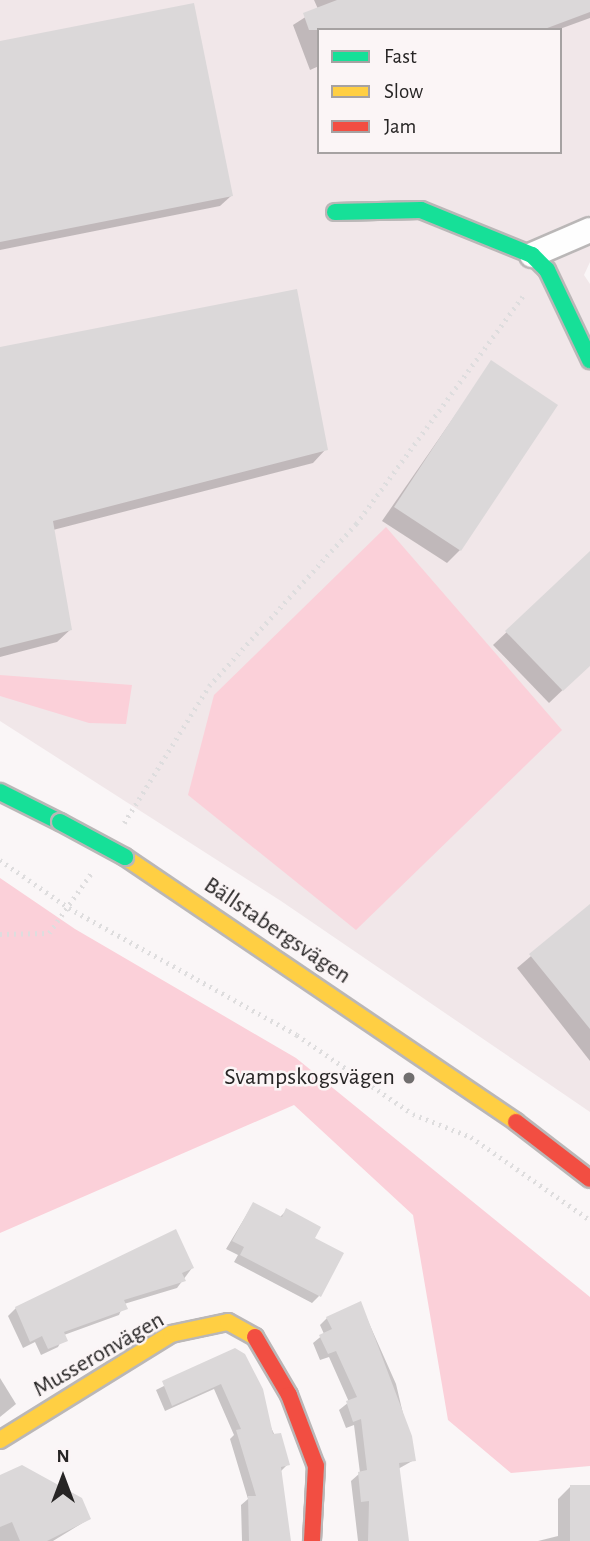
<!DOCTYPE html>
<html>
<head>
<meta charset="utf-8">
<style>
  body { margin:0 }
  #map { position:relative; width:590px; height:1541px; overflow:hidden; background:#faf6f7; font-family:"Alegreya Sans",sans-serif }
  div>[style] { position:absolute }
  .built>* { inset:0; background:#f1e7e9 }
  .green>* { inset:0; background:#fbd0d9 }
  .shadow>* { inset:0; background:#0003 }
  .building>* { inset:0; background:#dbd8d9 }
  .path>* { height:4.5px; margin-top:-2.25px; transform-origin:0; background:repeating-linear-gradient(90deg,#deddde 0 2px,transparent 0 7px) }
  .roads { filter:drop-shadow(2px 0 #bab7b7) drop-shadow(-2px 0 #bab7b7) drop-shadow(0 2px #bab7b7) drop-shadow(0 -2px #bab7b7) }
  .street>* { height:24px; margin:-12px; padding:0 12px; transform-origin:12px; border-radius:12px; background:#fefefe }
  .fast>* { height:16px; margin:-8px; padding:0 8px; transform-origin:8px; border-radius:8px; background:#16e098 }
  .slow>* { height:16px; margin:-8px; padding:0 8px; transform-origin:8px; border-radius:8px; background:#ffcf43 }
  .jam>* { height:16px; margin:-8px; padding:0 8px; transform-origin:8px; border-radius:8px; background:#f24e42 }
  .bridges { filter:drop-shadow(2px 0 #bab7b7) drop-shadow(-2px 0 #bab7b7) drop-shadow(0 2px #bab7b7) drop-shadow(0 -2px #bab7b7) }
  .fast-bridge>* { height:16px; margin:-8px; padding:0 8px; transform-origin:8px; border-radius:8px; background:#16e098 }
  .dots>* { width:19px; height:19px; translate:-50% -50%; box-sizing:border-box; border:4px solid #fbf5f6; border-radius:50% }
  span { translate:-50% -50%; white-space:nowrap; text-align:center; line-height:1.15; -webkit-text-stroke:5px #fbf5f6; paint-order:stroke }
  .street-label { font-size:24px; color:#272525 }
  .poi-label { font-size:24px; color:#272525 }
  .right { translate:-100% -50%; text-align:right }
  .legend { position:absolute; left:317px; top:28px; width:245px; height:126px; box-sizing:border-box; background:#fbf5f6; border:2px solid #a6a2a2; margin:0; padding:9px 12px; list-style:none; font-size:21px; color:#272525 }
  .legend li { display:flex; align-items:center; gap:14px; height:35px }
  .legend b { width:35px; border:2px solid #a6a2a2 }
  .north { position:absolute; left:28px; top:1443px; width:70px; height:70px; -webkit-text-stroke:5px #fbf5f6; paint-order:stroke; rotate:0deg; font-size:19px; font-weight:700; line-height:28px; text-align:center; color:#272525 }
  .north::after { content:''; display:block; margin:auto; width:24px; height:32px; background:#272525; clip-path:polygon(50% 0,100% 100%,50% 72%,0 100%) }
</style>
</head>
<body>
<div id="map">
  <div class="built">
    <div style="clip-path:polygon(evenodd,0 0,590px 0,590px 262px,584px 275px,590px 284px,590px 1112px,281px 901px,0 721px,0 0,319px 30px,560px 30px,560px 152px,319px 152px,319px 30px)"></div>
  </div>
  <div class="green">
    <div style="clip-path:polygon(386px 527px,562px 730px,356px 930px,188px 795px,214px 695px)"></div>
    <div style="clip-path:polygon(0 675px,132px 685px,126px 724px,89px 723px,0 696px)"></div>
    <div style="clip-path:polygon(0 878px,75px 929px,296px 1058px,590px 1297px,590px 1466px,511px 1473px,448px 1420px,413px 1215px,294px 1105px,0 1233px)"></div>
  </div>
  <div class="shadow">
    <div style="clip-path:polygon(314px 0,590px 0,590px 18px,557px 30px,319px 30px,319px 66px,310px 70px,293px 25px,318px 9px)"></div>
    <div style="clip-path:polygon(0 43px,231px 196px,220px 206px,0 250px)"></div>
    <div style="clip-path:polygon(0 349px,326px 449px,313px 463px,53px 530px,71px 629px,57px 642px,0 657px)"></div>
    <div style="clip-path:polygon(492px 362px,460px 550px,447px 563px,382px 521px)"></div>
    <div style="clip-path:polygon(590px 553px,590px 664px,549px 703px,493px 645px)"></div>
    <div style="clip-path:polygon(590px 906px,590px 1061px,517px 968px)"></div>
    <div style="clip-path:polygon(253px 1204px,279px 1218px,287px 1210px,312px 1238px,319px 1296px,312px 1303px,234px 1262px,238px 1255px,226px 1249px)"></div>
    <div style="clip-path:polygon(176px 1231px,192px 1268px,177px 1288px,124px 1304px,119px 1315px,64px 1335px,58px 1347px,41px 1355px,35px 1342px,23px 1348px,8px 1316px,16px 1308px)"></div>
    <div style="clip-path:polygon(360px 1303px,396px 1384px,414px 1460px,398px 1469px,407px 1541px,358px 1541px,351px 1481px,360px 1473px,354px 1425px,346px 1428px,339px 1410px,349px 1402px,329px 1357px,320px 1360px,313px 1343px,324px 1334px,320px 1325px,327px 1318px)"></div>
    <div style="clip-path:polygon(235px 1350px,288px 1464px,281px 1471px,289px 1541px,242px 1541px,241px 1505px,248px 1499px,230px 1439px,234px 1435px,214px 1389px,165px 1411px,156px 1390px)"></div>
    <div style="clip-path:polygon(0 1378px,16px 1404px,0 1417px)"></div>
    <div style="clip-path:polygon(0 1477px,89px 1519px,53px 1541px,0 1541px)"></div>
    <div style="clip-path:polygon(570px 1487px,590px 1487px,590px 1541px,538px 1541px,558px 1536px,558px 1499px)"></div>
  </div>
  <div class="building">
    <div style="clip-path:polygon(337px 0,590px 0,590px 12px,542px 30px,309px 30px,303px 13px)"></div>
    <div style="clip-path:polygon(194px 3px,233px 196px,0 242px,0 41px)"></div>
    <div style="clip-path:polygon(297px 289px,328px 450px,53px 521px,72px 630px,0 648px,0 347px)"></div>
    <div style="clip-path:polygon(491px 360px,558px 405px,461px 551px,394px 507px)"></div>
    <div style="clip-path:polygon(590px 551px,590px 666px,563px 691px,505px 631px)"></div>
    <div style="clip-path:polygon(590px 904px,590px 1029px,529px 954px)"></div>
    <div style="clip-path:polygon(253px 1202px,282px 1217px,286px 1208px,321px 1227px,315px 1238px,344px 1253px,321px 1297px,240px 1255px,244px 1247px,232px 1241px)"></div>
    <div style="clip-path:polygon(176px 1229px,194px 1268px,182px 1273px,186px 1281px,124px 1300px,128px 1309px,64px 1332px,68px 1341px,48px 1349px,42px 1336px,30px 1342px,15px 1307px)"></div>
    <div style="clip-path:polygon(361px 1301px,412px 1436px,416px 1461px,399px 1463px,409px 1541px,368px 1541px,369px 1501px,361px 1502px,358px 1472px,367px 1470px,361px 1419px,353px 1422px,346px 1401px,357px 1397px,336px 1351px,328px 1354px,319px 1335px,332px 1329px,326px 1317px)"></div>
    <div style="clip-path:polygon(235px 1348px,245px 1354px,263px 1389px,273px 1434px,281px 1433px,290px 1465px,281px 1467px,291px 1541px,249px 1541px,248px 1496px,256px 1496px,236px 1430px,241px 1429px,221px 1384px,172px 1406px,162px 1381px)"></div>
    <div style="clip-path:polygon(22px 1465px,82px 1498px,91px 1519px,47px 1541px,20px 1541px,12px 1522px,0 1527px,0 1475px)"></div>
    <div style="clip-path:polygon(570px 1485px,590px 1485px,590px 1541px,570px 1541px)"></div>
  </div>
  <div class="path">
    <div style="left:124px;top:823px;width:161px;rotate:-58.2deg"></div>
    <div style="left:209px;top:686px;width:219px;rotate:-47.8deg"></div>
    <div style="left:356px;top:524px;width:286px;rotate:-53.8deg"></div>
    <div style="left:0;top:860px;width:84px;rotate:34.8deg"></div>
    <div style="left:69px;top:908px;width:261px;rotate:29.1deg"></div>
    <div style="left:297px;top:1035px;width:140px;rotate:34.3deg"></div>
    <div style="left:413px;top:1114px;width:62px;rotate:21.6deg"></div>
    <div style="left:471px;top:1137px;width:145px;rotate:34.9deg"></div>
    <div style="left:0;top:934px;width:49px;rotate:-1.2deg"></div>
    <div style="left:49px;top:933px;width:75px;rotate:-54.8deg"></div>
  </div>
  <div class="roads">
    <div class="street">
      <div style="left:532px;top:255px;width:63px;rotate:-23.3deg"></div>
    </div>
    <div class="fast">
      <div style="left:335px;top:212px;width:86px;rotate:-1.3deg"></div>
      <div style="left:421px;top:210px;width:120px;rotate:22.1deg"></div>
      <div style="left:532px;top:255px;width:21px;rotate:45deg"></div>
      <div style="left:547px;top:270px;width:100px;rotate:64.5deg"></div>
      <div style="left:0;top:792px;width:67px;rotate:26.6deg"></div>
    </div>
    <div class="slow">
      <div style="left:125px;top:857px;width:472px;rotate:34.1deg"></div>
      <div style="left:0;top:1440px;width:201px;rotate:-31.8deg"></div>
      <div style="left:171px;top:1334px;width:58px;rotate:-11.9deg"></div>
      <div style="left:228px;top:1322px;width:31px;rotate:29deg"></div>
    </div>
    <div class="jam">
      <div style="left:516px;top:1122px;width:93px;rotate:37.6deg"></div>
      <div style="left:255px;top:1337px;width:67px;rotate:59.6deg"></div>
      <div style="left:289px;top:1395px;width:76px;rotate:69.2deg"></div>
      <div style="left:316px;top:1466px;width:75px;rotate:93.1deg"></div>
    </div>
  </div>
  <div class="bridges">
    <div class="fast-bridge">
      <div style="left:60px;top:822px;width:74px;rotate:28.3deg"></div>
    </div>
  </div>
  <div class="dots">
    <div style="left:409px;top:1078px;background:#716e6e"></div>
  </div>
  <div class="street-label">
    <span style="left:277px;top:931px;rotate:34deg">Bällstabergsvägen</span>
    <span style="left:99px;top:1355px;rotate:-30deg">Musseronvägen</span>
  </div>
  <div class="poi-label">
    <span class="right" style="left:395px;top:1078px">Svampskogsvägen</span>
  </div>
  <ul class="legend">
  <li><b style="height:9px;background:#16e098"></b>Fast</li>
  <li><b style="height:9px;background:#ffcf43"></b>Slow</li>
  <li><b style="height:9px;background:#f24e42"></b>Jam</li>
  </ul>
  <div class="north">N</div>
</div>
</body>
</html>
